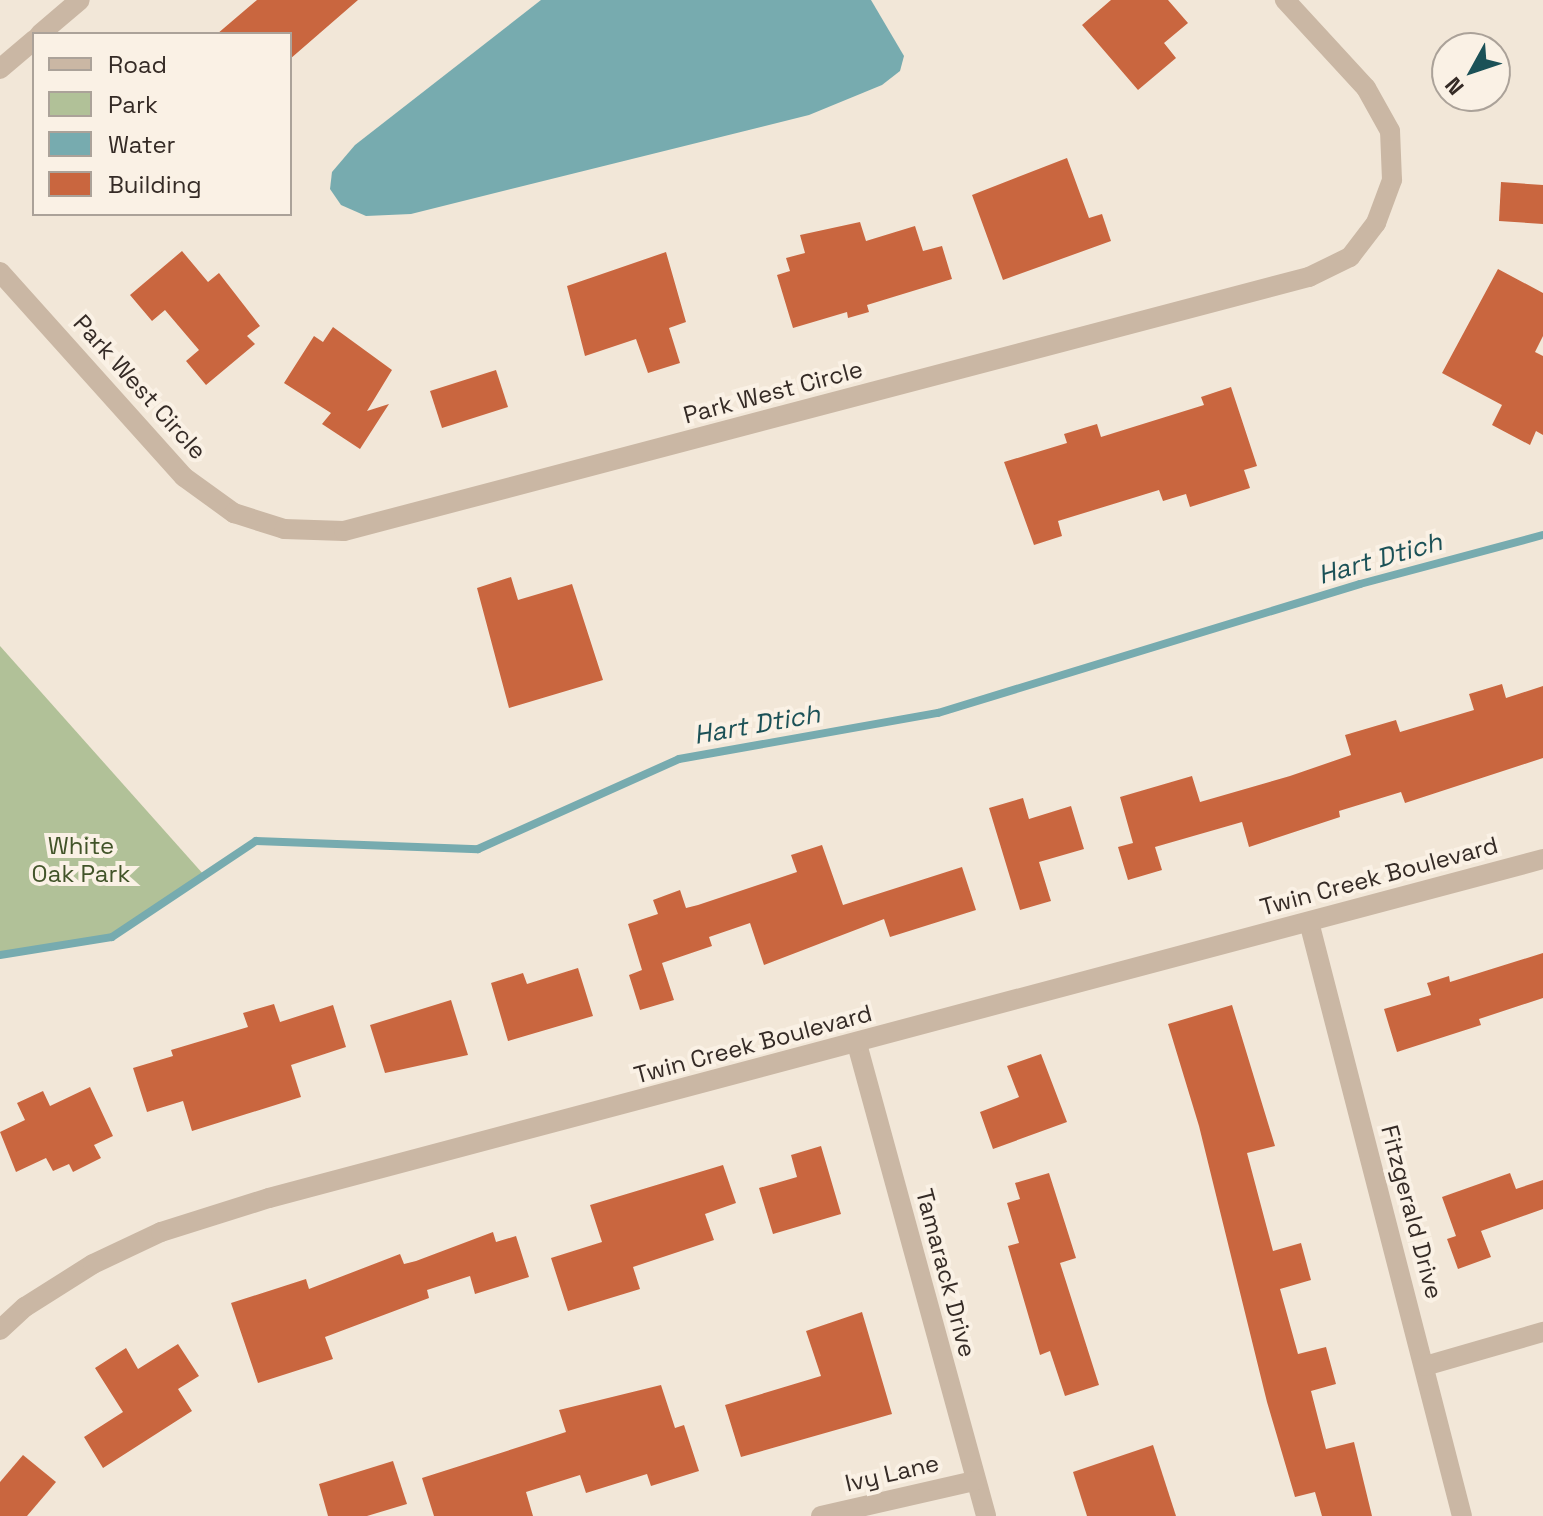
<!DOCTYPE html>
<html>
<head>
<meta charset="utf-8">
<style>
  body { margin:0 }
  #map { position:relative; width:1543px; height:1516px; overflow:hidden; background:#f2e7d8; font-family:"Space Grotesk",sans-serif }
  div>[style] { position:absolute }
  .green>* { inset:0; background:#b1c198 }
  .water>* { inset:0; background:#77abaf }
  .stream>* { height:8px; margin:-4px; padding:0 4px; transform-origin:4px; border-radius:4px; background:#77abaf }
  .building>* { inset:0; background:#c9663f }
  .minor>* { height:20px; margin:-10px; padding:0 10px; transform-origin:10px; border-radius:10px; background:#cab7a4 }
  span { translate:-50% -50%; white-space:nowrap; text-align:center; line-height:1.15; -webkit-text-stroke:8px #faf1e5; paint-order:stroke }
  .street-label { font-size:24px; color:#352b26 }
  .park-label { font-size:24px; color:#425429 }
  .water-label { font-size:26px; color:#1b5157; font-style:italic }
  .legend { position:absolute; left:32px; top:32px; width:260px; height:184px; box-sizing:border-box; background:#faf1e5; border:2px solid #aba299; margin:0; padding:10px 14px; list-style:none; font-size:24px; color:#352b26 }
  .legend li { display:flex; align-items:center; gap:16px; height:40px }
  .legend b { width:40px; border:2px solid #aba299 }
  .north { position:absolute; left:1431px; top:32px; width:80px; height:80px; box-sizing:border-box; background:#faf1e5; border:2px solid #aba299; border-radius:50%; rotate:230deg; font-size:22px; font-weight:700; line-height:32px; text-align:center; color:#352b26 }
  .north::after { content:''; display:block; margin:auto; width:28px; height:36px; background:#1b5157; clip-path:polygon(50% 0,100% 100%,50% 72%,0 100%) }
</style>
</head>
<body>
<div id="map">
  <div class="green">
    <div style="clip-path:polygon(0 646px,204px 875px,112px 937px,0 955px)"></div>
  </div>
  <div class="water">
    <div style="clip-path:polygon(541px 0,871px 0,904px 56px,900px 71px,882px 85px,809px 115px,411px 214px,366px 216px,341px 205px,330px 189px,332px 172px,355px 145px)"></div>
  </div>
  <div class="stream">
    <div style="left:0;top:955px;width:113px;rotate:-9.1deg"></div>
    <div style="left:112px;top:937px;width:173px;rotate:-33.7deg"></div>
    <div style="left:256px;top:841px;width:222px;rotate:2.1deg"></div>
    <div style="left:478px;top:849px;width:220px;rotate:-24.1deg"></div>
    <div style="left:679px;top:759px;width:263px;rotate:-10.1deg"></div>
    <div style="left:938px;top:713px;width:441px;rotate:-17deg"></div>
    <div style="left:1360px;top:584px;width:189px;rotate:-15deg"></div>
  </div>
  <div class="building">
    <div style="clip-path:polygon(257px 0,358px 0,290px 59px,290px 34px,217px 34px)"></div>
    <div style="clip-path:polygon(1111px 0,1168px 0,1188px 23px,1164px 43px,1176px 58px,1138px 90px,1082px 25px)"></div>
    <div style="clip-path:polygon(1067px 158px,1089px 218px,1102px 214px,1111px 241px,1003px 280px,972px 195px)"></div>
    <div style="clip-path:polygon(1501px 182px,1543px 185px,1543px 224px,1499px 221px)"></div>
    <div style="clip-path:polygon(860px 222px,866px 241px,915px 226px,923px 251px,942px 246px,952px 279px,867px 305px,869px 312px,848px 318px,847px 312px,793px 328px,777px 275px,790px 271px,786px 258px,805px 253px,800px 235px)"></div>
    <div style="clip-path:polygon(182px 251px,208px 282px,219px 273px,260px 326px,247px 336px,255px 344px,206px 385px,186px 361px,199px 350px,165px 310px,152px 321px,130px 295px)"></div>
    <div style="clip-path:polygon(666px 252px,686px 322px,669px 328px,680px 363px,648px 373px,636px 339px,585px 356px,567px 286px)"></div>
    <div style="clip-path:polygon(1498px 269px,1543px 293px,1543px 336px,1535px 352px,1543px 356px,1543px 435px,1536px 431px,1530px 445px,1492px 425px,1502px 405px,1442px 373px)"></div>
    <div style="clip-path:polygon(333px 327px,392px 370px,367px 411px,389px 404px,360px 449px,322px 424px,331px 413px,284px 383px,314px 336px,323px 342px)"></div>
    <div style="clip-path:polygon(496px 370px,508px 407px,442px 428px,430px 391px)"></div>
    <div style="clip-path:polygon(1231px 387px,1257px 466px,1244px 470px,1250px 488px,1190px 507px,1186px 494px,1163px 501px,1159px 490px,1058px 521px,1062px 536px,1034px 545px,1004px 462px,1067px 443px,1064px 434px,1097px 424px,1101px 437px,1204px 405px,1201px 397px)"></div>
    <div style="clip-path:polygon(511px 577px,518px 600px,572px 584px,603px 680px,509px 708px,477px 588px)"></div>
    <div style="clip-path:polygon(1502px 684px,1506px 698px,1543px 686px,1543px 758px,1405px 803px,1401px 792px,1339px 811px,1340px 817px,1249px 847px,1242px 822px,1155px 847px,1162px 870px,1128px 880px,1118px 847px,1133px 843px,1120px 797px,1192px 776px,1200px 802px,1290px 776px,1351px 755px,1345px 735px,1396px 720px,1400px 732px,1474px 710px,1469px 694px)"></div>
    <div style="clip-path:polygon(1023px 798px,1029px 819px,1071px 806px,1084px 849px,1039px 862px,1051px 901px,1020px 910px,989px 808px)"></div>
    <div style="clip-path:polygon(822px 845px,843px 905px,962px 867px,976px 910px,890px 937px,884px 919px,764px 965px,750px 923px,709px 937px,712px 946px,662px 963px,674px 1000px,640px 1010px,629px 975px,642px 970px,628px 924px,658px 914px,653px 900px,680px 890px,686px 908px,698px 905px,797px 872px,791px 855px)"></div>
    <div style="clip-path:polygon(1543px 953px,1543px 998px,1479px 1019px,1481px 1025px,1397px 1052px,1384px 1009px,1431px 995px,1427px 983px,1449px 976px,1450px 982px)"></div>
    <div style="clip-path:polygon(578px 968px,593px 1016px,508px 1041px,491px 983px,523px 973px,527px 984px)"></div>
    <div style="clip-path:polygon(451px 1000px,468px 1055px,385px 1073px,370px 1025px)"></div>
    <div style="clip-path:polygon(274px 1004px,280px 1022px,333px 1005px,346px 1047px,291px 1065px,301px 1097px,192px 1131px,183px 1101px,147px 1112px,133px 1068px,173px 1056px,171px 1050px,248px 1027px,243px 1013px)"></div>
    <div style="clip-path:polygon(1232px 1005px,1275px 1146px,1247px 1153px,1273px 1251px,1301px 1243px,1311px 1280px,1280px 1289px,1298px 1354px,1326px 1347px,1336px 1384px,1311px 1391px,1326px 1449px,1354px 1442px,1372px 1516px,1322px 1516px,1315px 1492px,1295px 1497px,1267px 1402px,1199px 1126px,1168px 1024px)"></div>
    <div style="clip-path:polygon(1041px 1054px,1067px 1122px,993px 1149px,980px 1112px,1019px 1097px,1007px 1066px)"></div>
    <div style="clip-path:polygon(90px 1087px,113px 1136px,94px 1145px,101px 1158px,73px 1172px,69px 1164px,53px 1171px,46px 1158px,16px 1172px,0 1132px,25px 1120px,17px 1103px,43px 1091px,50px 1106px)"></div>
    <div style="clip-path:polygon(821px 1146px,841px 1214px,773px 1234px,759px 1188px,797px 1177px,791px 1155px)"></div>
    <div style="clip-path:polygon(723px 1165px,736px 1203px,705px 1214px,714px 1240px,633px 1267px,640px 1289px,568px 1311px,551px 1258px,602px 1242px,590px 1205px)"></div>
    <div style="clip-path:polygon(1049px 1173px,1076px 1258px,1060px 1263px,1099px 1385px,1065px 1396px,1050px 1351px,1040px 1355px,1008px 1246px,1019px 1243px,1007px 1203px,1020px 1199px,1015px 1183px)"></div>
    <div style="clip-path:polygon(1510px 1173px,1516px 1189px,1543px 1180px,1543px 1209px,1481px 1231px,1491px 1257px,1458px 1269px,1447px 1239px,1456px 1236px,1442px 1197px)"></div>
    <div style="clip-path:polygon(493px 1232px,496px 1242px,516px 1236px,529px 1277px,475px 1294px,470px 1276px,427px 1290px,429px 1298px,325px 1337px,333px 1359px,258px 1383px,231px 1303px,306px 1279px,309px 1289px,400px 1254px,404px 1264px,416px 1261px)"></div>
    <div style="clip-path:polygon(862px 1312px,892px 1414px,741px 1457px,725px 1405px,821px 1376px,806px 1331px)"></div>
    <div style="clip-path:polygon(178px 1344px,199px 1376px,178px 1389px,192px 1411px,103px 1468px,84px 1437px,123px 1412px,95px 1368px,126px 1348px,138px 1369px)"></div>
    <div style="clip-path:polygon(661px 1385px,675px 1428px,684px 1425px,699px 1471px,651px 1486px,647px 1474px,586px 1493px,580px 1475px,526px 1492px,533px 1516px,434px 1516px,422px 1478px,566px 1432px,559px 1410px)"></div>
    <div style="clip-path:polygon(1153px 1445px,1176px 1516px,1087px 1516px,1073px 1472px)"></div>
    <div style="clip-path:polygon(23px 1455px,56px 1482px,27px 1516px,0 1516px,0 1482px)"></div>
    <div style="clip-path:polygon(393px 1461px,407px 1504px,367px 1516px,328px 1516px,319px 1484px)"></div>
  </div>
  <div class="minor">
    <div style="left:40px;top:34px;width:52px;rotate:-40.4deg"></div>
    <div style="left:0;top:69px;width:45px;rotate:-40.5deg"></div>
    <div style="left:0;top:272px;width:275px;rotate:48.1deg"></div>
    <div style="left:184px;top:477px;width:62px;rotate:35.8deg"></div>
    <div style="left:234px;top:513px;width:52px;rotate:17.7deg"></div>
    <div style="left:284px;top:529px;width:60px;rotate:1.9deg"></div>
    <div style="left:344px;top:531px;width:998px;rotate:-14.75deg"></div>
    <div style="left:1309px;top:277px;width:46px;rotate:-26deg"></div>
    <div style="left:1350px;top:257px;width:43px;rotate:-52.6deg"></div>
    <div style="left:1376px;top:223px;width:46px;rotate:-69.6deg"></div>
    <div style="left:1392px;top:180px;width:49px;rotate:-92.3deg"></div>
    <div style="left:1390px;top:131px;width:49px;rotate:-119.2deg"></div>
    <div style="left:1366px;top:88px;width:120px;rotate:-132.6deg"></div>
    <div style="left:1309px;top:922px;width:613px;rotate:75.56deg"></div>
    <div style="left:857px;top:1044px;width:489px;rotate:74.7deg"></div>
    <div style="left:0;top:1330px;width:34px;rotate:-43deg"></div>
    <div style="left:25px;top:1307px;width:80px;rotate:-32.3deg"></div>
    <div style="left:93px;top:1264px;width:75px;rotate:-25.2deg"></div>
    <div style="left:161px;top:1232px;width:113px;rotate:-17.5deg"></div>
    <div style="left:269px;top:1198px;width:1318px;rotate:-14.9deg"></div>
    <div style="left:1425px;top:1366px;width:123px;rotate:-16.1deg"></div>
    <div style="left:821px;top:1516px;width:157px;rotate:-12.9deg"></div>
  </div>
  <div class="street-label">
    <span style="left:140px;top:387px;rotate:48deg">Park West Circle</span>
    <span style="left:773px;top:392px;rotate:-15deg">Park West Circle</span>
    <span style="left:1379px;top:876px;rotate:-15deg">Twin Creek Boulevard</span>
    <span style="left:753px;top:1044px;rotate:-15deg">Twin Creek Boulevard</span>
    <span style="left:1412px;top:1212px;rotate:75deg">Fitzgerald Drive</span>
    <span style="left:946px;top:1273px;rotate:75deg">Tamarack Drive</span>
    <span style="left:892px;top:1473px;rotate:-13deg">Ivy Lane</span>
  </div>
  <div class="park-label">
    <span style="left:81px;top:860px">White<br>Oak Park</span>
  </div>
  <div class="water-label">
    <span style="left:1380px;top:559px;rotate:-16deg">Hart Dtich</span>
    <span style="left:757px;top:725px;rotate:-10deg">Hart Dtich</span>
  </div>
  <ul class="legend">
  <li><b style="height:10px;background:#cab7a4"></b>Road</li>
  <li><b style="height:22px;background:#b1c198"></b>Park</li>
  <li><b style="height:22px;background:#77abaf"></b>Water</li>
  <li><b style="height:22px;background:#c9663f"></b>Building</li>
  </ul>
  <div class="north">N</div>
</div>
</body>
</html>
